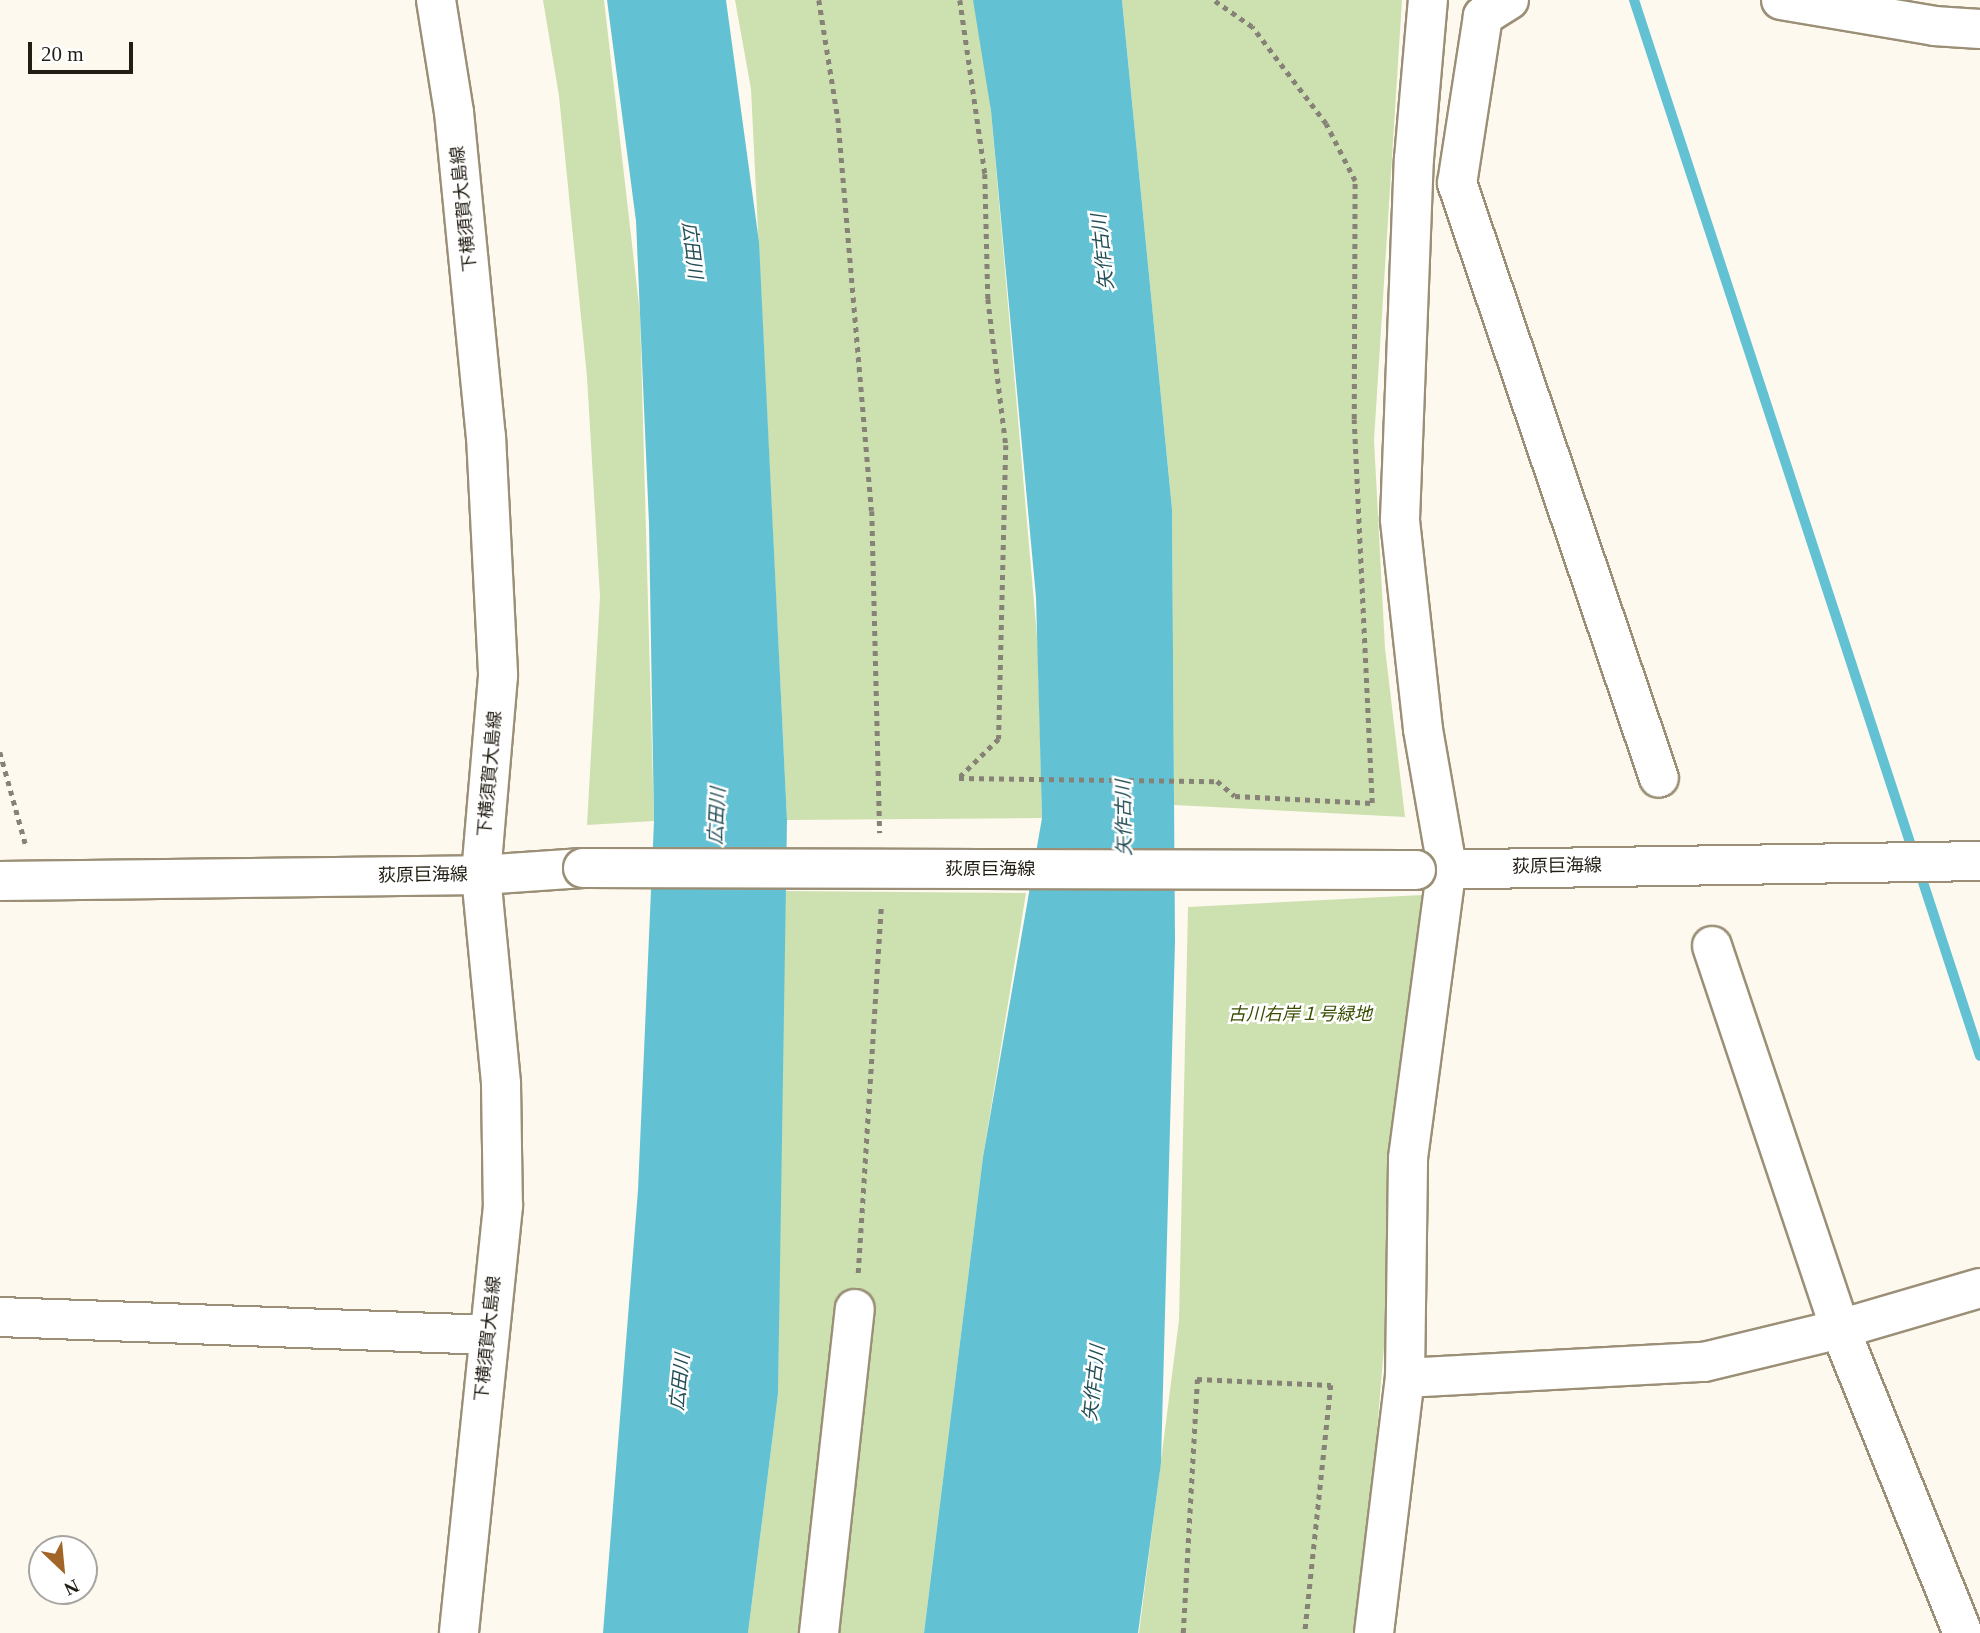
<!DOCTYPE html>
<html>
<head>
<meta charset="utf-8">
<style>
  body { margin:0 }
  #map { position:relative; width:1980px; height:1633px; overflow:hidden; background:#fef9ee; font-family:"Times New Roman","Noto Sans JP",serif }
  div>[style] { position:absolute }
  .green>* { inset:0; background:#cde0b0 }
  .water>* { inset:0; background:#62c2d3 }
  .stream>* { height:10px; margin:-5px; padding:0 5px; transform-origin:5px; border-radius:5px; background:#62c2d3 }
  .path>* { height:4.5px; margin-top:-2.25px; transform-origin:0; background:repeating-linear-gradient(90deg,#878277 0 5px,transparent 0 10px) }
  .roads { filter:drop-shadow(2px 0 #9b9077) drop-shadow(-2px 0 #9b9077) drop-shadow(0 2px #9b9077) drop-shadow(0 -2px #9b9077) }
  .street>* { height:38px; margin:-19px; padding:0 19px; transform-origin:19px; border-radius:19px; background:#fff }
  .secondary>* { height:38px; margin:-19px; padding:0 19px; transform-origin:19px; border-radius:19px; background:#fff }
  .bridges { filter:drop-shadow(2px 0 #9b9077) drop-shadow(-2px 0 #9b9077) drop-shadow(0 2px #9b9077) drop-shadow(0 -2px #9b9077) }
  .secondary-bridge>* { height:38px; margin:-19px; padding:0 19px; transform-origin:19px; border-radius:19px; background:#fff }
  span { translate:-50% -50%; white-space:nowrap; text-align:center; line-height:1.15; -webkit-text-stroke:5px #fff; paint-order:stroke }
  .street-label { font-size:18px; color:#231e14 }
  .park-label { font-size:18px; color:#394e01; font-style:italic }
  .water-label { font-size:19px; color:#244f57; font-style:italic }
  .north { position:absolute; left:28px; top:1535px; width:70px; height:70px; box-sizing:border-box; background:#fff; border:2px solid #a7a5a1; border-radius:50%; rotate:154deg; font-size:19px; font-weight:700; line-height:28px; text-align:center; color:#231e14 }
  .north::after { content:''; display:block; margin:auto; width:24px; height:32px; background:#a16528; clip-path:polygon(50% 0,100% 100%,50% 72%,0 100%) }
  .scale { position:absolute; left:28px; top:42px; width:105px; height:32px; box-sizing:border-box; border:4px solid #231e14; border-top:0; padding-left:9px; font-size:21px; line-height:24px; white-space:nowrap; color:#231e14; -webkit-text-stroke:5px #fff; paint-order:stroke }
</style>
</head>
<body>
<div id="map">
  <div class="green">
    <div style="clip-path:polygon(543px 0,604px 0,640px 314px,654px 821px,587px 825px,600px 596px,587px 377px,559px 96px)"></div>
    <div style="clip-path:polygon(735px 0,976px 0,991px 111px,1038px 648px,1042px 818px,787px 820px,751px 89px)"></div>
    <div style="clip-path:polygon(1122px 0,1402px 0,1374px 440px,1385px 648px,1405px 817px,1174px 805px,1172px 509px)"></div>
    <div style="clip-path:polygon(782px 891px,1026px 893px,983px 1157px,924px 1633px,748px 1633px,778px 1394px)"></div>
    <div style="clip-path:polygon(1422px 895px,1360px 1633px,1139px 1633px,1179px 1320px,1188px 907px)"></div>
  </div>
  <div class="water">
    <div style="clip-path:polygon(607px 0,726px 0,759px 242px,787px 820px,778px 1394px,748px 1633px,603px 1633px,638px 1190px,654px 821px,649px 524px,636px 221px)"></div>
    <div style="clip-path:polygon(973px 0,1122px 0,1172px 509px,1175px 942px,1161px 1463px,1138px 1633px,924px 1633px,983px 1157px,1042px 818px,1036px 597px,991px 111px)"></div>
  </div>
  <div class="stream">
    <div style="left:1634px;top:0;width:1111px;rotate:71.86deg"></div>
  </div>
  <div class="path">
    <div style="left:819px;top:0;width:120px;rotate:80.9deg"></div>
    <div style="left:838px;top:118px;width:394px;rotate:85.1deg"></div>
    <div style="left:872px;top:511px;width:322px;rotate:88.6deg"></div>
    <div style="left:960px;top:0;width:176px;rotate:81.8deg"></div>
    <div style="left:985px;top:174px;width:125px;rotate:88.6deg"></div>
    <div style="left:988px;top:299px;width:147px;rotate:83deg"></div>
    <div style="left:1006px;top:445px;width:294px;rotate:91.4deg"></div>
    <div style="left:999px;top:739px;width:54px;rotate:135.7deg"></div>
    <div style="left:0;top:752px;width:98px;rotate:74.5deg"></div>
    <div style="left:959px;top:778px;width:258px;rotate:0.7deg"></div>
    <div style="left:1217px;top:781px;width:23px;rotate:40deg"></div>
    <div style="left:1235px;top:796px;width:137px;rotate:2.9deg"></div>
    <div style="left:1372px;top:803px;width:384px;rotate:-92.7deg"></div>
    <div style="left:1354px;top:419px;width:238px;rotate:-89.8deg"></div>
    <div style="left:1355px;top:181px;width:64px;rotate:-117deg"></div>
    <div style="left:1326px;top:124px;width:122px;rotate:-127.3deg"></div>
    <div style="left:1252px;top:27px;width:47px;rotate:-145.3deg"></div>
    <div style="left:858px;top:1273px;width:369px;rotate:-86.4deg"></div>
    <div style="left:1183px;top:1633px;width:254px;rotate:-86.8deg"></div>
    <div style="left:1197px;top:1379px;width:134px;rotate:2.6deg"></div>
    <div style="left:1331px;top:1385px;width:249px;rotate:96deg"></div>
  </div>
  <div class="roads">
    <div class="street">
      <div style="left:1509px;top:0;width:31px;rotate:148deg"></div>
      <div style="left:1483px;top:16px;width:169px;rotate:98.8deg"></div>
      <div style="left:1457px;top:183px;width:628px;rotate:71.25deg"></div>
      <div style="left:1781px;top:0;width:155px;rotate:9.6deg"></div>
      <div style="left:1934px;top:26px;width:46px;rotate:3.7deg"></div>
      <div style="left:1712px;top:946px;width:404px;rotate:71.5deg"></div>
      <div style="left:1840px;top:1329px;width:328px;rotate:68deg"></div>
      <div style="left:0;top:1317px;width:488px;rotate:2.1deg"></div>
      <div style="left:1405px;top:1378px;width:299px;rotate:-3.1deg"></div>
      <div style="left:1704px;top:1362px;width:140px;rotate:-13.6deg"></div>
      <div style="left:1840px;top:1329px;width:146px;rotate:-16.3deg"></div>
      <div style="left:819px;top:1633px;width:326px;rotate:-83.7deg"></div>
      <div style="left:1374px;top:1633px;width:257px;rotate:-83.1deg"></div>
      <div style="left:1405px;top:1378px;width:220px;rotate:-89.2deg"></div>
      <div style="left:1408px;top:1158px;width:294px;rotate:-82.4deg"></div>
      <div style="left:1447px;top:867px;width:140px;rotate:-99.9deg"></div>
      <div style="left:1423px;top:729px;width:211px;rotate:-96.3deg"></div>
      <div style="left:1400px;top:519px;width:360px;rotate:-87.8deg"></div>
      <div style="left:1414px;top:159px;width:160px;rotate:-85deg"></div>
    </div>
    <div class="secondary">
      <div style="left:436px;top:0;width:113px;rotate:80.9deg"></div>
      <div style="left:454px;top:112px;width:326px;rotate:84.4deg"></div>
      <div style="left:486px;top:436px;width:240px;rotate:87.1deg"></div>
      <div style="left:498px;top:676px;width:200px;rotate:94.9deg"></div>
      <div style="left:481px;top:875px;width:210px;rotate:84.5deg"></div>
      <div style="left:501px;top:1084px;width:122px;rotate:89.1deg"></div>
      <div style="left:503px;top:1206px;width:429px;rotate:95.9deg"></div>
      <div style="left:1416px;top:870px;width:564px;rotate:-0.91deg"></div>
      <div style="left:0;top:881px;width:481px;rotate:-0.7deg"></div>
      <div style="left:481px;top:875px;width:102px;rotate:-3.9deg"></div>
    </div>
  </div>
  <div class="bridges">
    <div class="secondary-bridge">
      <div style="left:583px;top:868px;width:833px;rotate:0.14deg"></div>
    </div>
  </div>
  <div class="street-label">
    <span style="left:464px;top:209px;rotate:-96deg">下横須賀大島線</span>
    <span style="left:490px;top:774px;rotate:-85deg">下横須賀大島線</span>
    <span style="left:1557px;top:866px;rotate:-1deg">荻原巨海線</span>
    <span style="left:990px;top:869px">荻原巨海線</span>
    <span style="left:423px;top:875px;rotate:-1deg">荻原巨海線</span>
    <span style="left:488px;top:1339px;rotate:-84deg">下横須賀大島線</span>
  </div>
  <div class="park-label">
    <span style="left:1300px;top:1014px">古川右岸１号緑地</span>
  </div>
  <div class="water-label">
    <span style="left:692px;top:250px;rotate:83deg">広田川</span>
    <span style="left:1103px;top:252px;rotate:-96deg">矢作古川</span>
    <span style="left:717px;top:816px;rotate:-87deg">広田川</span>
    <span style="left:1124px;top:818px;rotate:-91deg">矢作古川</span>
    <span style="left:680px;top:1382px;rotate:-84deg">広田川</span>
    <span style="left:1094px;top:1383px;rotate:-84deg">矢作古川</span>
  </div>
  <div class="north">N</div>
  <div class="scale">20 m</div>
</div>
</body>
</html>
